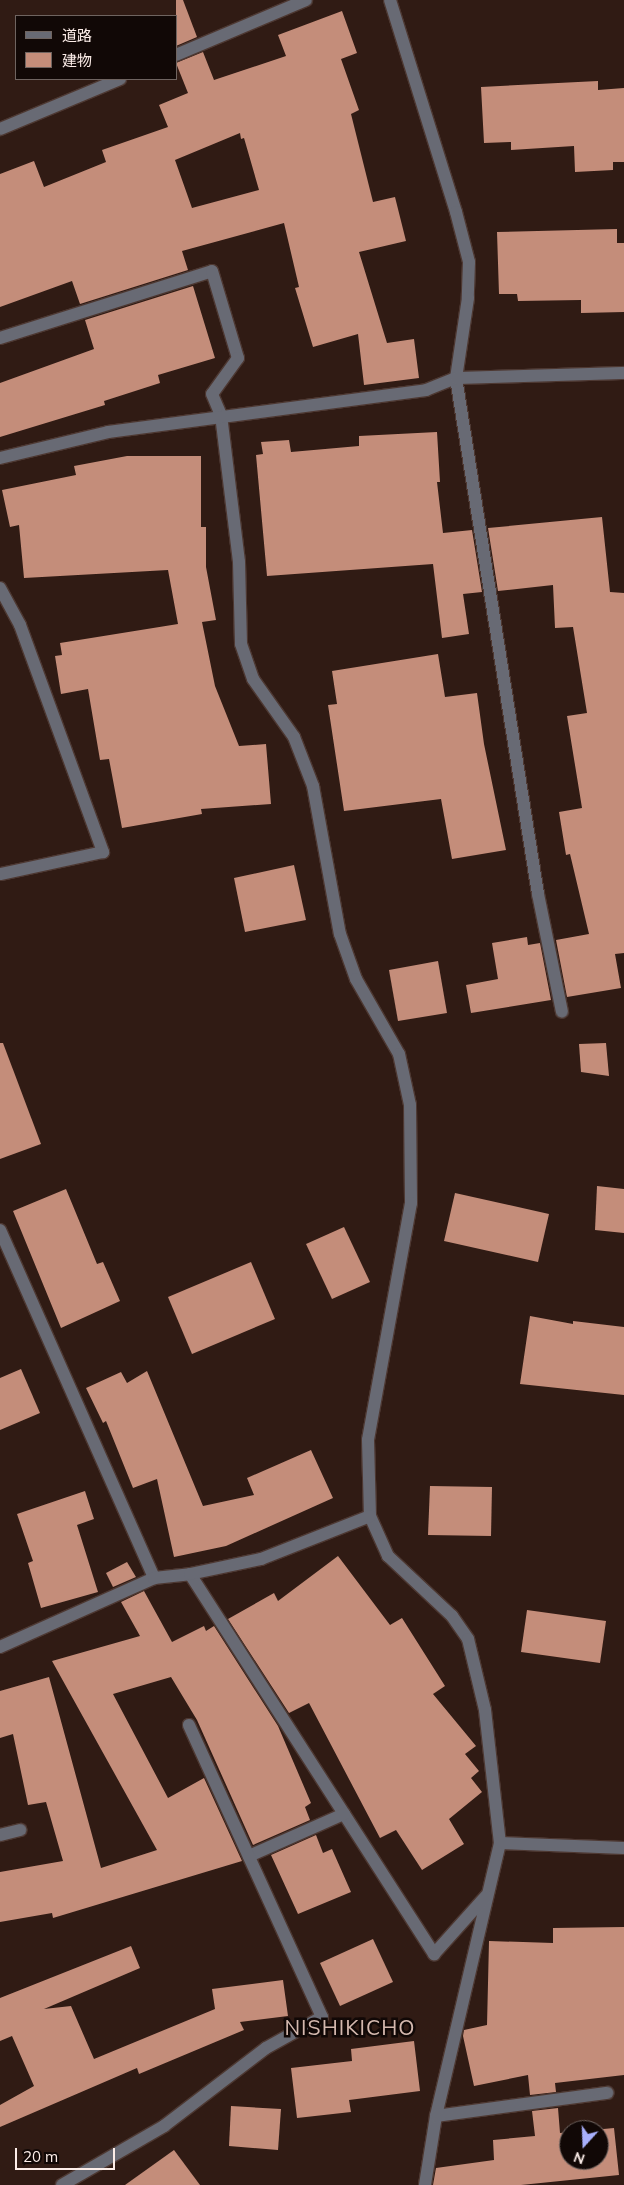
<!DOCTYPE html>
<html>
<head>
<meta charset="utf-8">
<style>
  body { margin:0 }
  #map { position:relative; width:624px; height:2185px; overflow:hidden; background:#301b14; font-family:Mulish,"Noto Sans JP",sans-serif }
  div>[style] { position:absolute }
  .building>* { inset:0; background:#c48d7a }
  .roads { filter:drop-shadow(1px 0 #4d3832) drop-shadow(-1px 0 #4d3832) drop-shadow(0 1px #4d3832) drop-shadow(0 -1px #4d3832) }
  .minor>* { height:12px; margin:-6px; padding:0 6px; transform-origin:6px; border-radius:6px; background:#686a74 }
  span { translate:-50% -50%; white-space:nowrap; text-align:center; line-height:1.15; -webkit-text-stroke:5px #110806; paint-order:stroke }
  .quarter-label { font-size:21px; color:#d4b8ae; letter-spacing:1px }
  .legend { position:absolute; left:15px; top:15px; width:162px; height:65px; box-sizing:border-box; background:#110806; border:1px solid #6f6460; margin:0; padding:6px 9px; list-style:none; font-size:15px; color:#fcede8 }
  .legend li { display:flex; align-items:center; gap:10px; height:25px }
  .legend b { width:25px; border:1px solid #6f6460 }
  .north { position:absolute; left:559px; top:2120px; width:50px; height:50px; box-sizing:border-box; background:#110806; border:1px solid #6f6460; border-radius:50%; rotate:200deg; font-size:14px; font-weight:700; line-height:20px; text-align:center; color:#fcede8 }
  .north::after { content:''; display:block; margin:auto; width:18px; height:22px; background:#a8b0fc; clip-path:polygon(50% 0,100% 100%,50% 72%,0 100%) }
  .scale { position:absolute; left:15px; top:2148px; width:100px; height:22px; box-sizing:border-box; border:2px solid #fcede8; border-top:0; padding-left:6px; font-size:15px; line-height:18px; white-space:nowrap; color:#fcede8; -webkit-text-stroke:4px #110806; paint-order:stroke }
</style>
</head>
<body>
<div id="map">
  <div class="building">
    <div style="clip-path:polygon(176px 0,183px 0,197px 37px,176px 46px)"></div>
    <div style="clip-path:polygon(evenodd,342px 11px,357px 53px,341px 59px,359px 110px,351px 114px,373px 202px,395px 197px,406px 241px,359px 252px,387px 343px,414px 339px,419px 378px,364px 385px,358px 334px,313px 347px,295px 288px,299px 287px,284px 223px,182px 251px,188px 270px,80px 304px,72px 281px,0 307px,0 174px,34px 161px,44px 187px,106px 162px,102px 150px,168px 127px,159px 105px,188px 93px,176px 63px,203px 52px,214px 80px,286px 56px,278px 35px,342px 11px,240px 133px,241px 139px,244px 138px,259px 190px,192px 208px,175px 160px,240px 133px)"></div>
    <div style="clip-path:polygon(598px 81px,598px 90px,624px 88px,624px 162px,613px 162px,613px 170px,575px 172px,574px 146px,511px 150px,511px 142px,484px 143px,481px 87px)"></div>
    <div style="clip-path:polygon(617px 229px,617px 243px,624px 243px,624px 312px,581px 313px,581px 300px,518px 301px,517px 294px,499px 294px,497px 232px)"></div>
    <div style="clip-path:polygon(193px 286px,215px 358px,158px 375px,160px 383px,104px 401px,105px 405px,0 437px,0 383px,94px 349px,85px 320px)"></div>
    <div style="clip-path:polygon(437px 432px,440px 482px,437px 482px,443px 533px,472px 530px,482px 592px,463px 594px,469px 634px,442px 638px,433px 564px,267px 576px,256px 455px,263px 454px,261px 442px,289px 440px,291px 452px,359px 446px,359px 436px)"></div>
    <div style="clip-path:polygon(127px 456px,201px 456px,201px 527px,206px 527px,206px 567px,216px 620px,202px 622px,215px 686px,239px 746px,266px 744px,271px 804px,201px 809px,202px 814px,122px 828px,109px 759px,100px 760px,88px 689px,61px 694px,55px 656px,62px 655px,60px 643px,178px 624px,168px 570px,24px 578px,19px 525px,10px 527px,2px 490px,76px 475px,74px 466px)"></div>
    <div style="clip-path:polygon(602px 517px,610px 592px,624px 593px,624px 953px,615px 954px,621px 988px,567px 997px,556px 940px,589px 934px,570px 854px,566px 855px,559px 812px,582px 808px,567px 716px,587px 713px,573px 627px,555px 628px,553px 585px,498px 591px,488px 528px)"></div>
    <div style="clip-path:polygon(438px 654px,445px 697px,477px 693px,484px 744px,506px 850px,452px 859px,441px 799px,344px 811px,328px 705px,337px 704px,332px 671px)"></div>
    <div style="clip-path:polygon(294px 865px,306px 920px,245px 932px,234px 878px)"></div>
    <div style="clip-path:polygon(527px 937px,528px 945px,540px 943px,551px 1000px,471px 1013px,466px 985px,498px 979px,492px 943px)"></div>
    <div style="clip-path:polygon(438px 961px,447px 1013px,398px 1021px,389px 970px)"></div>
    <div style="clip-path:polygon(0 1043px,3px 1043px,41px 1144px,0 1159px)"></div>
    <div style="clip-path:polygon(606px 1043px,609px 1076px,581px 1072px,579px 1044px)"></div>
    <div style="clip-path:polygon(597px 1186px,624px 1189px,624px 1233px,595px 1230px)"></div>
    <div style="clip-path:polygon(66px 1189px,97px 1264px,103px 1262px,120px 1301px,61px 1328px,13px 1211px)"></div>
    <div style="clip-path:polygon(455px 1193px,549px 1214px,538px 1262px,444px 1241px)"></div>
    <div style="clip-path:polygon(344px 1227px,370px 1282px,332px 1299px,306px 1244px)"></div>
    <div style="clip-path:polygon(251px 1262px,275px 1319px,192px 1354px,168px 1297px)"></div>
    <div style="clip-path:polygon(530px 1316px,573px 1324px,573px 1321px,624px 1327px,624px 1395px,520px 1384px)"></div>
    <div style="clip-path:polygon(21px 1369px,40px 1413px,0 1430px,0 1378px)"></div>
    <div style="clip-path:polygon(147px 1371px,203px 1506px,254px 1495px,247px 1478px,311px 1450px,333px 1498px,226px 1546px,174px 1557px,157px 1479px,133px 1488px,106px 1421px,103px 1423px,86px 1388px,121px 1372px,127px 1383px)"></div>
    <div style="clip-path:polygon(430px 1486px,492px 1487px,491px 1536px,428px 1535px)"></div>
    <div style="clip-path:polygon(85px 1491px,94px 1519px,77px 1525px,98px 1592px,41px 1608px,28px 1563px,33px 1561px,17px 1514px)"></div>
    <div style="clip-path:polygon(338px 1556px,390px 1625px,402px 1618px,445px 1686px,433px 1694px,476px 1746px,465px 1754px,479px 1771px,471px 1778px,482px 1792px,449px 1819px,464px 1844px,422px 1870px,396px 1830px,380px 1838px,309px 1703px,289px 1713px,228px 1619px,274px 1593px,278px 1601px)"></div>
    <div style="clip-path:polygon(127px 1562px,136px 1577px,113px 1587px,106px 1573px)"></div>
    <div style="clip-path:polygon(144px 1591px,172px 1642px,204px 1626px,206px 1631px,214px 1626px,278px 1726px,311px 1803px,305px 1807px,310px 1820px,253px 1845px,197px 1720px,171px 1677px,113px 1694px,168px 1798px,204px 1778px,242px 1861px,53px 1918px,52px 1913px,0 1922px,0 1872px,63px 1861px,46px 1802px,28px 1805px,13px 1734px,0 1738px,0 1691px,49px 1677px,101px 1868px,157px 1850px,52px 1661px,140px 1636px,121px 1602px)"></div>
    <div style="clip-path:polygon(527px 1610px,606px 1621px,600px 1663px,521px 1652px)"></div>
    <div style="clip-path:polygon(316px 1835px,323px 1853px,332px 1849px,351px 1892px,298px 1914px,271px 1855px)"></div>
    <div style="clip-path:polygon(624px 1927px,624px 2075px,555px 2083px,556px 2092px,530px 2095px,528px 2075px,474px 2086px,463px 2036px,464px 2030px,487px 2025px,489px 1941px,553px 1943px,553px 1928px)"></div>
    <div style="clip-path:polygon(373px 1939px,393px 1982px,340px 2006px,320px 1963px)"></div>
    <div style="clip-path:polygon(131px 1946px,140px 1968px,44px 2009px,71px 2006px,94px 2059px,215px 2009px,212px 1989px,283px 1980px,288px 2016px,240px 2022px,244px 2030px,139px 2074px,137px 2068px,0 2127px,0 2105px,34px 2086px,12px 2036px,0 2041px,0 1998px)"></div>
    <div style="clip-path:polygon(414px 2041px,420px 2091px,349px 2100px,351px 2112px,297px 2118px,291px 2068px,352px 2061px,351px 2049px)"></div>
    <div style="clip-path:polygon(231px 2106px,281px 2109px,278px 2150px,229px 2146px)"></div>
    <div style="clip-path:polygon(558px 2108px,560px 2133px,569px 2132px,569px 2160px,599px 2160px,599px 2130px,593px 2130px,614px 2128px,619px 2175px,521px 2185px,433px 2185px,436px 2168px,494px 2160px,493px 2140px,535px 2136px,532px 2111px)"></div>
    <div style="clip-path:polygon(174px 2150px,200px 2185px,125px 2185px)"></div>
  </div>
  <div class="roads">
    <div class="minor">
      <div style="left:390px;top:0;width:222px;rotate:72.7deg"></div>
      <div style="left:456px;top:212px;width:52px;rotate:75.4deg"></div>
      <div style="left:469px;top:262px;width:36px;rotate:92deg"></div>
      <div style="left:468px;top:298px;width:81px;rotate:98.5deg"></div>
      <div style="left:456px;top:378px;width:522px;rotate:80.97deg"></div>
      <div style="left:538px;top:894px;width:120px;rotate:78.5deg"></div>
      <div style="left:176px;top:55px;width:141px;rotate:-22.9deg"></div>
      <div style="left:0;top:129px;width:130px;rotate:-22.6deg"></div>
      <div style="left:0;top:338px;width:222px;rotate:-17.5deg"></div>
      <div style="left:212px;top:271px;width:91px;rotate:73.4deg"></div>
      <div style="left:238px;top:358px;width:44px;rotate:125.8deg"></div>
      <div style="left:212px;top:394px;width:23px;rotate:67deg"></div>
      <div style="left:221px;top:415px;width:148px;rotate:83deg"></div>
      <div style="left:239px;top:562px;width:82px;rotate:88.6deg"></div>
      <div style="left:241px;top:644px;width:37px;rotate:71deg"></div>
      <div style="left:253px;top:679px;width:71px;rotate:54.7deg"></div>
      <div style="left:294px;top:737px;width:53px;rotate:68.8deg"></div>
      <div style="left:313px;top:786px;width:150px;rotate:79.7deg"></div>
      <div style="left:340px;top:934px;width:48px;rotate:70.4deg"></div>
      <div style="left:356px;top:979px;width:86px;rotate:60.2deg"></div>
      <div style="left:399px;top:1054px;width:52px;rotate:77.8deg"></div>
      <div style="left:410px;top:1105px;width:98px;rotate:89.4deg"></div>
      <div style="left:411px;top:1203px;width:241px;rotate:100.3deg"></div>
      <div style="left:368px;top:1440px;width:76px;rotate:88.5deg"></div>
      <div style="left:370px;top:1516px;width:44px;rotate:65.8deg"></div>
      <div style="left:388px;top:1556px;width:88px;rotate:43.2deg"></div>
      <div style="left:452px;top:1616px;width:28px;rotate:55deg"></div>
      <div style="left:468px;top:1639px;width:73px;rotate:76.5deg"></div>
      <div style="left:485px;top:1710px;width:134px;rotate:83.6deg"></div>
      <div style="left:500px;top:1843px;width:280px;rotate:103.2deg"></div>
      <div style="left:436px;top:2116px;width:70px;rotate:99.1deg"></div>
      <div style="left:0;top:458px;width:111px;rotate:-13.5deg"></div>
      <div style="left:108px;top:432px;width:321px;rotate:-7.5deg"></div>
      <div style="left:426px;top:390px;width:32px;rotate:-22deg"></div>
      <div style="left:456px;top:378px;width:168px;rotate:-1.7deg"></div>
      <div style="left:0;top:588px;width:42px;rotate:61.6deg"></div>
      <div style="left:20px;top:625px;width:242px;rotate:69.9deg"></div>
      <div style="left:103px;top:852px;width:105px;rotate:167.9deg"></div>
      <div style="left:0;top:1230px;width:381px;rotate:66.1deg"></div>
      <div style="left:190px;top:1574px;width:452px;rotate:57.3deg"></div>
      <div style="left:434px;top:1954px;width:78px;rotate:-48.1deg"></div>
      <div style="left:0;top:1647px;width:169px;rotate:-24.1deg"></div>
      <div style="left:154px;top:1578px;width:36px;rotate:-6deg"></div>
      <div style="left:190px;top:1574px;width:73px;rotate:-11.9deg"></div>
      <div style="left:261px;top:1559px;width:117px;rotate:-21.5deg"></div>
      <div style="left:0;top:1835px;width:21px;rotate:-14deg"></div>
      <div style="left:500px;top:1843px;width:124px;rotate:2.3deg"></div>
      <div style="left:249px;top:1856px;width:104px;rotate:-23.9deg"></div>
      <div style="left:436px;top:2116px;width:173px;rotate:-7.7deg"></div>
      <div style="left:62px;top:2185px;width:118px;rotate:-30deg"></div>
      <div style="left:164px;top:2126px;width:128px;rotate:-37.4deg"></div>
      <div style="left:266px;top:2048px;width:64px;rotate:-29deg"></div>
      <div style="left:322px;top:2017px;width:321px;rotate:-114.5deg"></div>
    </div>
  </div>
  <div class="quarter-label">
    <span style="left:350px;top:2027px">NISHIKICHO</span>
  </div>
  <ul class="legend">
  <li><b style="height:6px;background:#686a74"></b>道路</li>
  <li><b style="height:14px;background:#c48d7a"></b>建物</li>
  </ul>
  <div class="north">N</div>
  <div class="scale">20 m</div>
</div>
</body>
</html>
